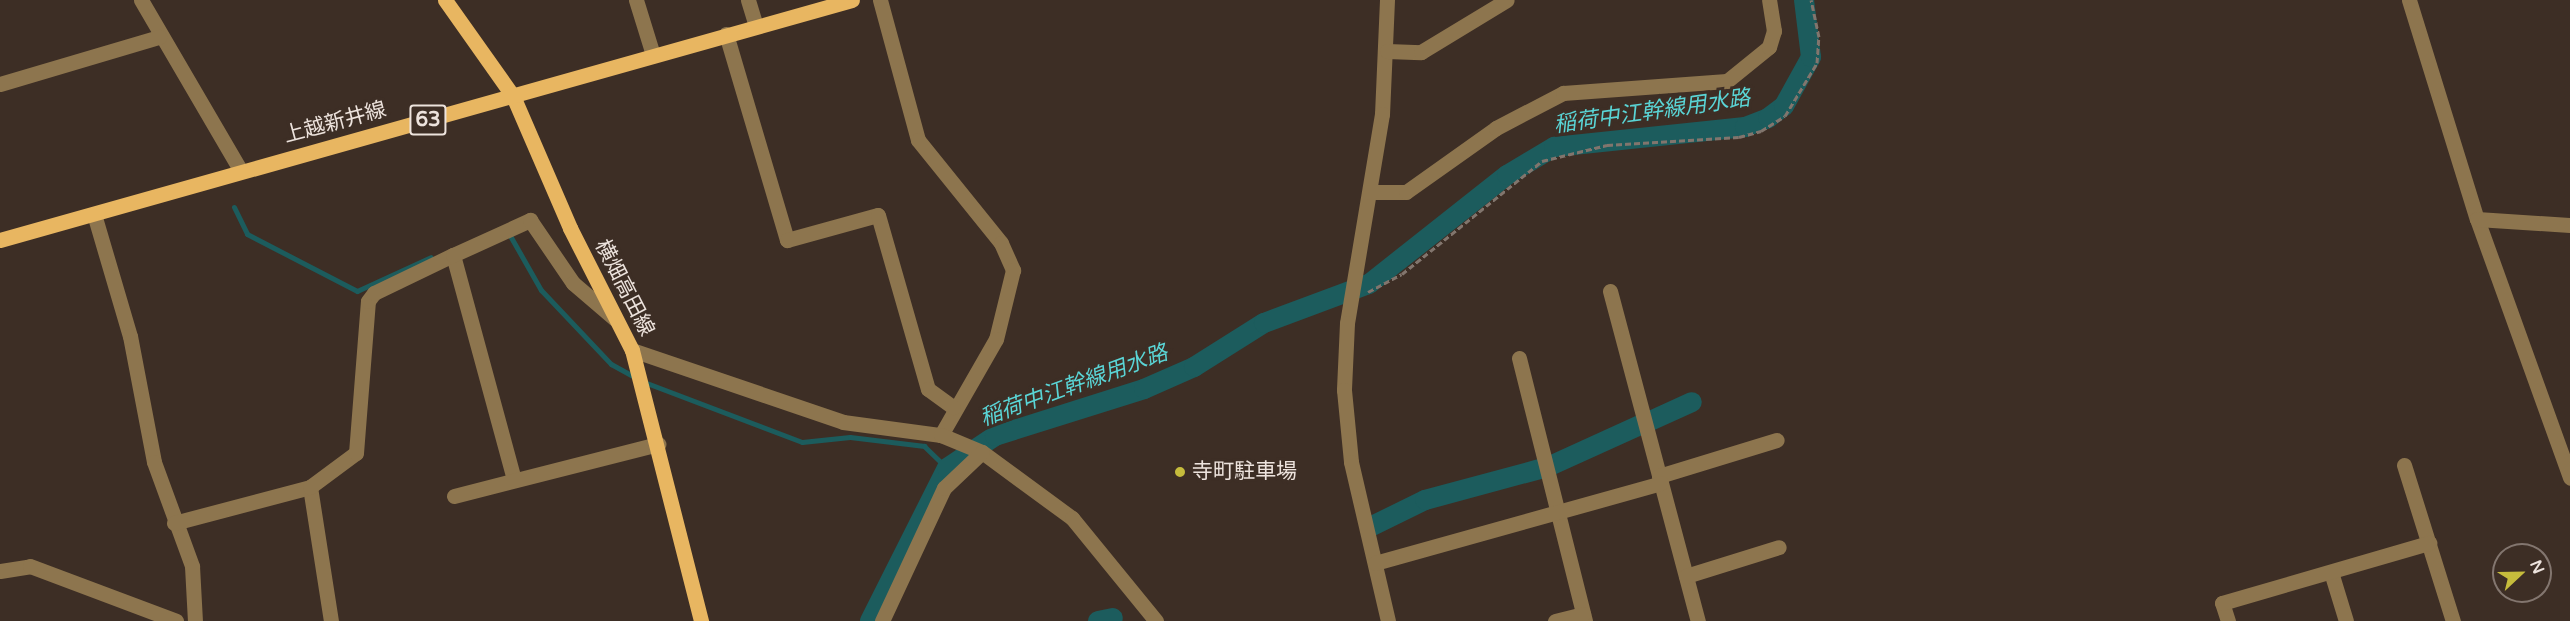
<!DOCTYPE html>
<html>
<head>
<meta charset="utf-8">
<style>
  body { margin:0 }
  #map { position:relative; width:2570px; height:621px; overflow:hidden; background:#3d2e25; font-family:"Varela Round","Noto Sans JP",sans-serif }
  div>[style] { position:absolute }
  .stream>* { height:5px; margin:-2.5px; padding:0 2.5px; transform-origin:2.5px; border-radius:2.5px; background:#1c5c5d }
  .canal>* { height:20px; margin:-10px; padding:0 10px; transform-origin:10px; border-radius:10px; background:#1c5c5d }
  .path>* { height:3px; margin-top:-1.5px; transform-origin:0; background:repeating-linear-gradient(90deg,#82756d 0 6px,transparent 0 9px) }
  .minor>* { height:15px; margin:-7.5px; padding:0 7.5px; transform-origin:7.5px; border-radius:7.5px; background:#8d754e }
  .major>* { height:15px; margin:-7.5px; padding:0 7.5px; transform-origin:7.5px; border-radius:7.5px; background:#e8b661 }
  .dots>* { width:16px; height:16px; translate:-50% -50%; box-sizing:border-box; border:3px solid #3d2e25; border-radius:50% }
  span { translate:-50% -50%; white-space:nowrap; text-align:center; line-height:1.15; -webkit-text-stroke:6px #3d2e25; paint-order:stroke }
  .shield-label span { padding:2px 4px; background:#3d2e25; border:2px solid; border-radius:4px; -webkit-text-stroke-width:0 }
  .shield-label { font-size:20px; color:#ede3dd; font-weight:700 }
  .street-label { font-size:21px; color:#ede3dd }
  .poi-label { font-size:21px; color:#ede3dd }
  .left { translate:0 -50%; text-align:left }
  .water-label { font-size:22px; color:#5ad5d6; font-style:italic }
  .north { position:absolute; left:2492px; top:543px; width:60px; height:60px; box-sizing:border-box; background:#3d2e25; border:2px solid #83766f; border-radius:50%; rotate:68deg; font-size:16px; font-weight:700; line-height:24px; text-align:center; color:#ede3dd }
  .north::after { content:''; display:block; margin:auto; width:21px; height:27px; background:#c6bc3c; clip-path:polygon(50% 0,100% 100%,50% 72%,0 100%) }
</style>
</head>
<body>
<div id="map">
  <div class="stream">
    <div style="left:234px;top:207px;width:30px;rotate:64deg"></div>
    <div style="left:247px;top:234px;width:124px;rotate:27.4deg"></div>
    <div style="left:357px;top:291px;width:81px;rotate:-24.7deg"></div>
    <div style="left:508px;top:232px;width:67px;rotate:60.4deg"></div>
    <div style="left:541px;top:290px;width:102px;rotate:46.6deg"></div>
    <div style="left:611px;top:364px;width:29px;rotate:29deg"></div>
    <div style="left:644px;top:382px;width:169px;rotate:20.8deg"></div>
    <div style="left:802px;top:442px;width:48px;rotate:-5.9deg"></div>
    <div style="left:850px;top:437px;width:75px;rotate:6.9deg"></div>
    <div style="left:924px;top:446px;width:32px;rotate:44deg"></div>
  </div>
  <div class="canal">
    <div style="left:1648px;top:422px;width:48px;rotate:-24.4deg"></div>
    <div style="left:1552px;top:465px;width:97px;rotate:-24.4deg"></div>
    <div style="left:1372px;top:526px;width:59px;rotate:-26.1deg"></div>
    <div style="left:1425px;top:500px;width:119px;rotate:-15.1deg"></div>
    <div style="left:870px;top:621px;width:171px;rotate:-63.3deg"></div>
    <div style="left:947px;top:468px;width:58px;rotate:-33.7deg"></div>
    <div style="left:995px;top:436px;width:156px;rotate:-17.5deg"></div>
    <div style="left:1144px;top:389px;width:55px;rotate:-23.7deg"></div>
    <div style="left:1194px;top:367px;width:83px;rotate:-32.2deg"></div>
    <div style="left:1264px;top:323px;width:112px;rotate:-20.4deg"></div>
    <div style="left:1369px;top:284px;width:176px;rotate:-38.3deg"></div>
    <div style="left:1507px;top:175px;width:55px;rotate:-30.8deg"></div>
    <div style="left:1554px;top:147px;width:192px;rotate:-6deg"></div>
    <div style="left:1745px;top:127px;width:25px;rotate:-21deg"></div>
    <div style="left:1768px;top:118px;width:20px;rotate:-37deg"></div>
    <div style="left:1784px;top:106px;width:56px;rotate:-61.1deg"></div>
    <div style="left:1811px;top:57px;width:57px;rotate:-97deg"></div>
    <div style="left:1098px;top:621px;width:15px;rotate:-11deg"></div>
  </div>
  <div class="path">
    <div style="left:1368px;top:292px;width:38px;rotate:-28deg"></div>
    <div style="left:1402px;top:274px;width:180px;rotate:-38.9deg"></div>
    <div style="left:1542px;top:161px;width:67px;rotate:-13.8deg"></div>
    <div style="left:1607px;top:145px;width:132px;rotate:-3.5deg"></div>
    <div style="left:1739px;top:137px;width:23px;rotate:-15deg"></div>
    <div style="left:1761px;top:131px;width:28px;rotate:-32deg"></div>
    <div style="left:1785px;top:116px;width:62px;rotate:-58.9deg"></div>
    <div style="left:1817px;top:63px;width:26px;rotate:-86deg"></div>
    <div style="left:1819px;top:37px;width:38px;rotate:-102deg"></div>
  </div>
  <div class="minor">
    <div style="left:141px;top:0;width:198px;rotate:59.7deg"></div>
    <div style="left:636px;top:0;width:58px;rotate:72.8deg"></div>
    <div style="left:748px;top:0;width:27px;rotate:73deg"></div>
    <div style="left:880px;top:0;width:145px;rotate:74.8deg"></div>
    <div style="left:918px;top:140px;width:132px;rotate:51.1deg"></div>
    <div style="left:1001px;top:243px;width:30px;rotate:66deg"></div>
    <div style="left:1013px;top:270px;width:71px;rotate:103.8deg"></div>
    <div style="left:996px;top:339px;width:111px;rotate:119.8deg"></div>
    <div style="left:1387px;top:0;width:114px;rotate:92.5deg"></div>
    <div style="left:1382px;top:114px;width:212px;rotate:99.5deg"></div>
    <div style="left:1347px;top:323px;width:67px;rotate:92.6deg"></div>
    <div style="left:1344px;top:390px;width:72px;rotate:84.4deg"></div>
    <div style="left:1351px;top:462px;width:163px;rotate:76.9deg"></div>
    <div style="left:2409px;top:0;width:229px;rotate:72.8deg"></div>
    <div style="left:2477px;top:219px;width:275px;rotate:70.2deg"></div>
    <div style="left:726px;top:34px;width:215px;rotate:73.5deg"></div>
    <div style="left:787px;top:240px;width:94px;rotate:-15.4deg"></div>
    <div style="left:878px;top:215px;width:181px;rotate:74deg"></div>
    <div style="left:928px;top:389px;width:31px;rotate:36deg"></div>
    <div style="left:1387px;top:51px;width:34px;rotate:2deg"></div>
    <div style="left:1421px;top:52px;width:100px;rotate:-31.2deg"></div>
    <div style="left:0;top:84px;width:166px;rotate:-16.5deg"></div>
    <div style="left:1370px;top:192px;width:36px"></div>
    <div style="left:1406px;top:192px;width:110px;rotate:-35.4deg"></div>
    <div style="left:1496px;top:128px;width:76px;rotate:-27.6deg"></div>
    <div style="left:1563px;top:93px;width:164px;rotate:-4.2deg"></div>
    <div style="left:1727px;top:81px;width:54px;rotate:-39deg"></div>
    <div style="left:1769px;top:47px;width:17px;rotate:-73deg"></div>
    <div style="left:1774px;top:31px;width:31px;rotate:-99deg"></div>
    <div style="left:94px;top:214px;width:127px;rotate:73.6deg"></div>
    <div style="left:130px;top:336px;width:128px;rotate:79.2deg"></div>
    <div style="left:154px;top:462px;width:111px;rotate:69.9deg"></div>
    <div style="left:192px;top:566px;width:55px;rotate:86.9deg"></div>
    <div style="left:2477px;top:219px;width:93px;rotate:3.7deg"></div>
    <div style="left:453px;top:255px;width:233px;rotate:74.8deg"></div>
    <div style="left:1610px;top:291px;width:342px;rotate:75.1deg"></div>
    <div style="left:632px;top:350px;width:223px;rotate:18.8deg"></div>
    <div style="left:843px;top:422px;width:99px;rotate:7.6deg"></div>
    <div style="left:941px;top:435px;width:44px;rotate:22.5deg"></div>
    <div style="left:982px;top:452px;width:112px;rotate:36.3deg"></div>
    <div style="left:1072px;top:518px;width:133px;rotate:50.8deg"></div>
    <div style="left:1519px;top:358px;width:271px;rotate:75.9deg"></div>
    <div style="left:2404px;top:465px;width:164px;rotate:72.6deg"></div>
    <div style="left:1659px;top:476px;width:123px;rotate:-17deg"></div>
    <div style="left:310px;top:487px;width:136px;rotate:81.1deg"></div>
    <div style="left:454px;top:496px;width:211px;rotate:-14.3deg"></div>
    <div style="left:174px;top:523px;width:141px;rotate:-14.8deg"></div>
    <div style="left:310px;top:487px;width:57px;rotate:-36.5deg"></div>
    <div style="left:356px;top:453px;width:152px;rotate:-85.5deg"></div>
    <div style="left:368px;top:301px;width:10px;rotate:-53deg"></div>
    <div style="left:374px;top:293px;width:88px;rotate:-25.7deg"></div>
    <div style="left:453px;top:255px;width:85px;rotate:-24.4deg"></div>
    <div style="left:530px;top:220px;width:76px;rotate:55.7deg"></div>
    <div style="left:573px;top:283px;width:55px;rotate:40.6deg"></div>
    <div style="left:1375px;top:563px;width:297px;rotate:-15.6deg"></div>
    <div style="left:0;top:571px;width:30px;rotate:-9deg"></div>
    <div style="left:30px;top:566px;width:156px;rotate:20.6deg"></div>
    <div style="left:2331px;top:572px;width:51px;rotate:73deg"></div>
    <div style="left:1686px;top:576px;width:97px;rotate:-17.3deg"></div>
    <div style="left:882px;top:621px;width:147px;rotate:-65deg"></div>
    <div style="left:944px;top:488px;width:52px;rotate:-43.5deg"></div>
    <div style="left:1555px;top:621px;width:29px;rotate:-14deg"></div>
    <div style="left:2228px;top:621px;width:19px;rotate:-108deg"></div>
    <div style="left:2222px;top:603px;width:216px;rotate:-16.2deg"></div>
  </div>
  <div class="major">
    <div style="left:445px;top:0;width:118px;rotate:54.7deg"></div>
    <div style="left:513px;top:96px;width:144px;rotate:66.6deg"></div>
    <div style="left:570px;top:228px;width:137px;rotate:63.1deg"></div>
    <div style="left:632px;top:350px;width:280px;rotate:75.7deg"></div>
    <div style="left:0;top:240px;width:885px;rotate:-15.73deg"></div>
  </div>
  <div class="dots">
    <div style="left:1180px;top:472px;background:#c6bc3c"></div>
  </div>
  <div class="shield-label">
    <span style="left:428px;top:120px">63</span>
  </div>
  <div class="street-label">
    <span style="left:335px;top:123px;rotate:-15deg">上越新井線</span>
    <span style="left:624px;top:288px;rotate:63deg">横畑高田線</span>
  </div>
  <div class="poi-label">
    <span class="left" style="left:1192px;top:472px">寺町駐車場</span>
  </div>
  <div class="water-label">
    <span style="left:1652px;top:112px;rotate:-8deg">稲荷中江幹線用水路</span>
    <span style="left:1074px;top:386px;rotate:-20deg">稲荷中江幹線用水路</span>
  </div>
  <div class="north">N</div>
</div>
</body>
</html>
